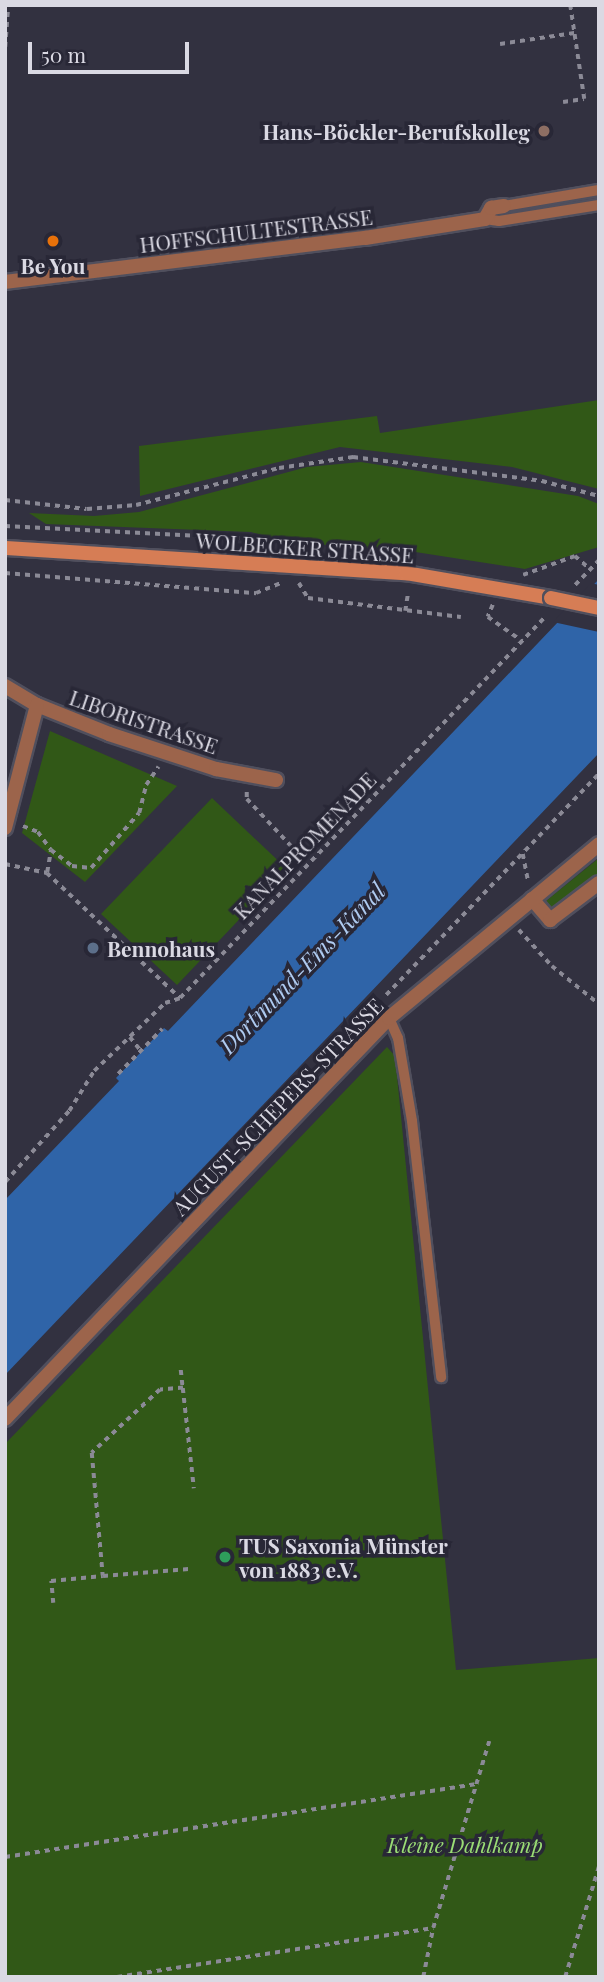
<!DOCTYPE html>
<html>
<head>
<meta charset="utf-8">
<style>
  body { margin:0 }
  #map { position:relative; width:604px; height:1982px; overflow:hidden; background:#323140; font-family:"Playfair Display",serif }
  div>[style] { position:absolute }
  .green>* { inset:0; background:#315817 }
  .water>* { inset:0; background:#2f64a8 }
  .pier>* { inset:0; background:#323140 }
  .path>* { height:3.5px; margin-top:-1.75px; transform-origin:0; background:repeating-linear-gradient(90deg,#8b8a96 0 5px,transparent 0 10px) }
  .roads { filter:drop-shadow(2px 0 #504f5d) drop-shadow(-2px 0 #504f5d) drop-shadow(0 2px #504f5d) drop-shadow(0 -2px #504f5d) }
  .service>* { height:10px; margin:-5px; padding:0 5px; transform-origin:5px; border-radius:5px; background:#9c644b }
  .minor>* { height:14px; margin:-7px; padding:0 7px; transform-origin:7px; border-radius:7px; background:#9c644b }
  .secondary>* { height:14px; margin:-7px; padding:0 7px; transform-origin:7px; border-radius:7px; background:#d67d55 }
  .bridges { filter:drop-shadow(2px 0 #504f5d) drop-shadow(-2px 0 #504f5d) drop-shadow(0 2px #504f5d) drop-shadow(0 -2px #504f5d) }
  .secondary-bridge>* { height:14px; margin:-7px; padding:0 7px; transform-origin:7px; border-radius:7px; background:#d67d55 }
  .dots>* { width:19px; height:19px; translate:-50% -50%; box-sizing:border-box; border:4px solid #282736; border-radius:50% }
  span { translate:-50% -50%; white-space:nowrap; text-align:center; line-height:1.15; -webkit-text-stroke:7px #282736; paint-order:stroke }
  .poi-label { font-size:21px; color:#dad9e3; font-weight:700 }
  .right { translate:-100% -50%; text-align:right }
  .left { translate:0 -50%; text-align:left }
  .street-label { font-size:21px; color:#dad9e3 }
  .park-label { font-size:21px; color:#9add75; font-style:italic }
  .water-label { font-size:23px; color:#aecaf0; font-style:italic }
  .frame { position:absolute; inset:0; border:7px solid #dad9e3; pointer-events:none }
  .scale { position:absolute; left:28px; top:42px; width:161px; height:32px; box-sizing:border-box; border:4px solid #dad9e3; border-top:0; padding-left:9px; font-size:21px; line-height:24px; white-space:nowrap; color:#dad9e3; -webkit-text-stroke:5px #282736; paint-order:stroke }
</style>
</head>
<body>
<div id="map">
  <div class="green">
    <div style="clip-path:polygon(599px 400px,599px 489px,512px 467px,340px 447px,140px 496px,139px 446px,377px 416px,380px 433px)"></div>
    <div style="clip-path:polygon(361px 462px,578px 496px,599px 504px,599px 547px,525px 569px,409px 551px,286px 542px,251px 532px,46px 524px,29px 513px,94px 516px,139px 512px,307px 467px)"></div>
    <div style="clip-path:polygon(50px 731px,177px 786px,85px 882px,22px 833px)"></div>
    <div style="clip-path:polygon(212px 798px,287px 869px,177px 985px,101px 914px)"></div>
    <div style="clip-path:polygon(599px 858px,599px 877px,551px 911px,542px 904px)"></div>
    <div style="clip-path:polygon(387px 1047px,395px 1056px,456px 1670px,599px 1658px,599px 1977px,5px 1977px,5px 1444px)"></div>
  </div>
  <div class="water">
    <div style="clip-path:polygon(599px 579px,599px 753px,5px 1375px,5px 1200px,119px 1081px,116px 1078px,164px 1028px,168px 1031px)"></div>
  </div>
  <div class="pier">
    <div style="clip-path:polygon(591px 583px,599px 585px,599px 632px,553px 622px)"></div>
  </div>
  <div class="path">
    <div style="left:500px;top:44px;width:75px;rotate:-8.5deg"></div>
    <div style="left:5px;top:47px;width:42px;rotate:-85.9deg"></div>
    <div style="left:563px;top:102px;width:21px;rotate:-8deg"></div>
    <div style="left:584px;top:99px;width:95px;rotate:-98.5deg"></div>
    <div style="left:5px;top:500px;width:82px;rotate:6.3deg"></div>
    <div style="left:87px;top:509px;width:49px;rotate:-4.7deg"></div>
    <div style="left:136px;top:505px;width:148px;rotate:-14.5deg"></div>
    <div style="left:279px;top:468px;width:75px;rotate:-8.5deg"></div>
    <div style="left:353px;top:457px;width:191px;rotate:7.2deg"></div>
    <div style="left:542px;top:481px;width:59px;rotate:14.7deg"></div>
    <div style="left:5px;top:526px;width:240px;rotate:2.9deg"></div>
    <div style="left:245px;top:538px;width:30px;rotate:14deg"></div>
    <div style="left:5px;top:573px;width:252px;rotate:4.6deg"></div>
    <div style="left:256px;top:593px;width:27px;rotate:-22deg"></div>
    <div style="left:523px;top:575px;width:55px;rotate:-20.1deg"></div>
    <div style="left:575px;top:556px;width:20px;rotate:41deg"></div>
    <div style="left:299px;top:583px;width:17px;rotate:59deg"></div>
    <div style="left:308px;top:598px;width:154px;rotate:7.1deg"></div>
    <div style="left:575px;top:585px;width:35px;rotate:-46deg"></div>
    <div style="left:493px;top:605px;width:13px;rotate:113deg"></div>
    <div style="left:488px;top:617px;width:42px;rotate:35.2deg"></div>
    <div style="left:405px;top:611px;width:19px;rotate:-81deg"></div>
    <div style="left:247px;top:792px;width:7px;rotate:90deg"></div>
    <div style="left:247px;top:799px;width:89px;rotate:46.8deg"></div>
    <div style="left:23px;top:826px;width:16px;rotate:22deg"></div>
    <div style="left:38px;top:832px;width:22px;rotate:54deg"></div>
    <div style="left:51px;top:850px;width:26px;rotate:37deg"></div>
    <div style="left:72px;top:866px;width:19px;rotate:6deg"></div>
    <div style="left:91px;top:868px;width:73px;rotate:-48.9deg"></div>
    <div style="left:139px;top:813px;width:29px;rotate:-76deg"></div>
    <div style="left:146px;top:785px;width:22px;rotate:-56deg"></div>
    <div style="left:523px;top:854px;width:26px;rotate:79deg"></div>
    <div style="left:5px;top:864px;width:43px;rotate:12.1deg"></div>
    <div style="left:47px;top:873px;width:183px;rotate:43.2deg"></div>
    <div style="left:47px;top:872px;width:22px;rotate:-80deg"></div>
    <div style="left:519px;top:930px;width:49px;rotate:47.5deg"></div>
    <div style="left:552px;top:966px;width:60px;rotate:39deg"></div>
    <div style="left:386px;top:995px;width:307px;rotate:-46.1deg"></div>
    <div style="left:130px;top:1037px;width:18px;rotate:52deg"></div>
    <div style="left:118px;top:1074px;width:63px;rotate:-45.6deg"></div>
    <div style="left:5px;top:1182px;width:96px;rotate:-48deg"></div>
    <div style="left:69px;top:1111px;width:47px;rotate:-58deg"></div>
    <div style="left:94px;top:1071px;width:98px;rotate:-43.8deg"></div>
    <div style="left:165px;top:1003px;width:16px;rotate:-18deg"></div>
    <div style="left:180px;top:998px;width:529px;rotate:-46.23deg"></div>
    <div style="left:181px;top:1370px;width:18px;rotate:84deg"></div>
    <div style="left:183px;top:1388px;width:23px;rotate:175deg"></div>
    <div style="left:160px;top:1390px;width:93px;rotate:137.2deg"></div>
    <div style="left:92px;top:1453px;width:123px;rotate:84.9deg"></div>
    <div style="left:103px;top:1576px;width:86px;rotate:-4.7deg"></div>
    <div style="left:183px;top:1388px;width:101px;rotate:83.7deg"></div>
    <div style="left:53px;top:1603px;width:22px;rotate:-95deg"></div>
    <div style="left:51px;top:1581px;width:52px;rotate:-5.5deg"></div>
    <div style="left:5px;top:1857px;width:477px;rotate:-8.8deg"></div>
    <div style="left:117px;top:1977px;width:320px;rotate:-8.8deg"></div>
    <div style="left:423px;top:1977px;width:50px;rotate:-78.5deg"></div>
    <div style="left:433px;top:1928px;width:195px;rotate:-73.3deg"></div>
    <div style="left:565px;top:1977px;width:116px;rotate:-73deg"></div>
  </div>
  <div class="roads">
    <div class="service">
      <div style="left:504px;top:206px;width:96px;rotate:-9.6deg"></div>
      <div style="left:485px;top:219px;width:14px;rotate:8deg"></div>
      <div style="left:499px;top:221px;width:101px;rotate:-9.1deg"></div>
      <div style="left:389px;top:1018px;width:22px;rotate:66deg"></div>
      <div style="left:398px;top:1038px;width:84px;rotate:80.4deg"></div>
      <div style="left:412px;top:1121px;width:258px;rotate:83.5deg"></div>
    </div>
    <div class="minor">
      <div style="left:5px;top:282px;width:363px;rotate:-7deg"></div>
      <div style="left:365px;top:238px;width:121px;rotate:-9deg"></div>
      <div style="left:485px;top:219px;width:13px;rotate:-61deg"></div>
      <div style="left:491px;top:208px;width:13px;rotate:-9deg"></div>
      <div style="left:5px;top:686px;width:37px;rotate:31deg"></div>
      <div style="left:37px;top:705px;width:78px;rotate:21.9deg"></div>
      <div style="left:109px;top:734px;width:113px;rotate:18.1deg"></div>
      <div style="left:216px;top:769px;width:61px;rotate:10.4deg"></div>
      <div style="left:5px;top:828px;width:127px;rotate:-75.4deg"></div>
      <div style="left:532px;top:899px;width:28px;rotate:49deg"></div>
      <div style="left:550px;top:920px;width:61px;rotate:-37.1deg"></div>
      <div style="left:5px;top:1419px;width:555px;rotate:-46.24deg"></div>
      <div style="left:389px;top:1018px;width:273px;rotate:-39.6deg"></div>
    </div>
    <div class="secondary">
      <div style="left:5px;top:548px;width:402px;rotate:3.6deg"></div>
      <div style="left:406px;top:573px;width:147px;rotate:9.8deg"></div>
    </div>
  </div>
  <div class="bridges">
    <div class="secondary-bridge">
      <div style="left:551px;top:598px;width:49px;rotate:11.8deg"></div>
    </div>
  </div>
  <div class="dots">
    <div style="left:544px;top:131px;background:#8d6e63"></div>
    <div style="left:53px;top:241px;background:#e8710a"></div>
    <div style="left:93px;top:948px;background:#5c6f8a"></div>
    <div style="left:225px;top:1557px;background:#2e9e5b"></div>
  </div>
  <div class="poi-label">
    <span class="right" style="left:530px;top:131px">Hans-Böckler-Berufskolleg</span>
    <span style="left:53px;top:265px">Be You</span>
    <span class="left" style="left:107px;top:948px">Bennohaus</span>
    <span class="left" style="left:239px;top:1557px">TUS Saxonia Münster<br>von 1883 e.V.</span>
  </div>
  <div class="street-label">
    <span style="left:256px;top:230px;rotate:-7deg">HOFFSCHULTESTRASSE</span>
    <span style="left:305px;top:547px;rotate:4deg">WOLBECKER STRASSE</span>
    <span style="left:144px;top:721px;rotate:19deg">LIBORISTRASSE</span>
    <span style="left:304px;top:845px;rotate:-46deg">KANALPROMENADE</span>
    <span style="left:277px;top:1106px;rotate:-46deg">AUGUST-SCHEPERS-STRASSE</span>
  </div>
  <div class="park-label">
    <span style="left:465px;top:1844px">Kleine Dahlkamp</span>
  </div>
  <div class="water-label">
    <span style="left:302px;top:968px;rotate:-46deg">Dortmund-Ems-Kanal</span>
  </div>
  <div class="frame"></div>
  <div class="scale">50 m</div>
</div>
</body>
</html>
